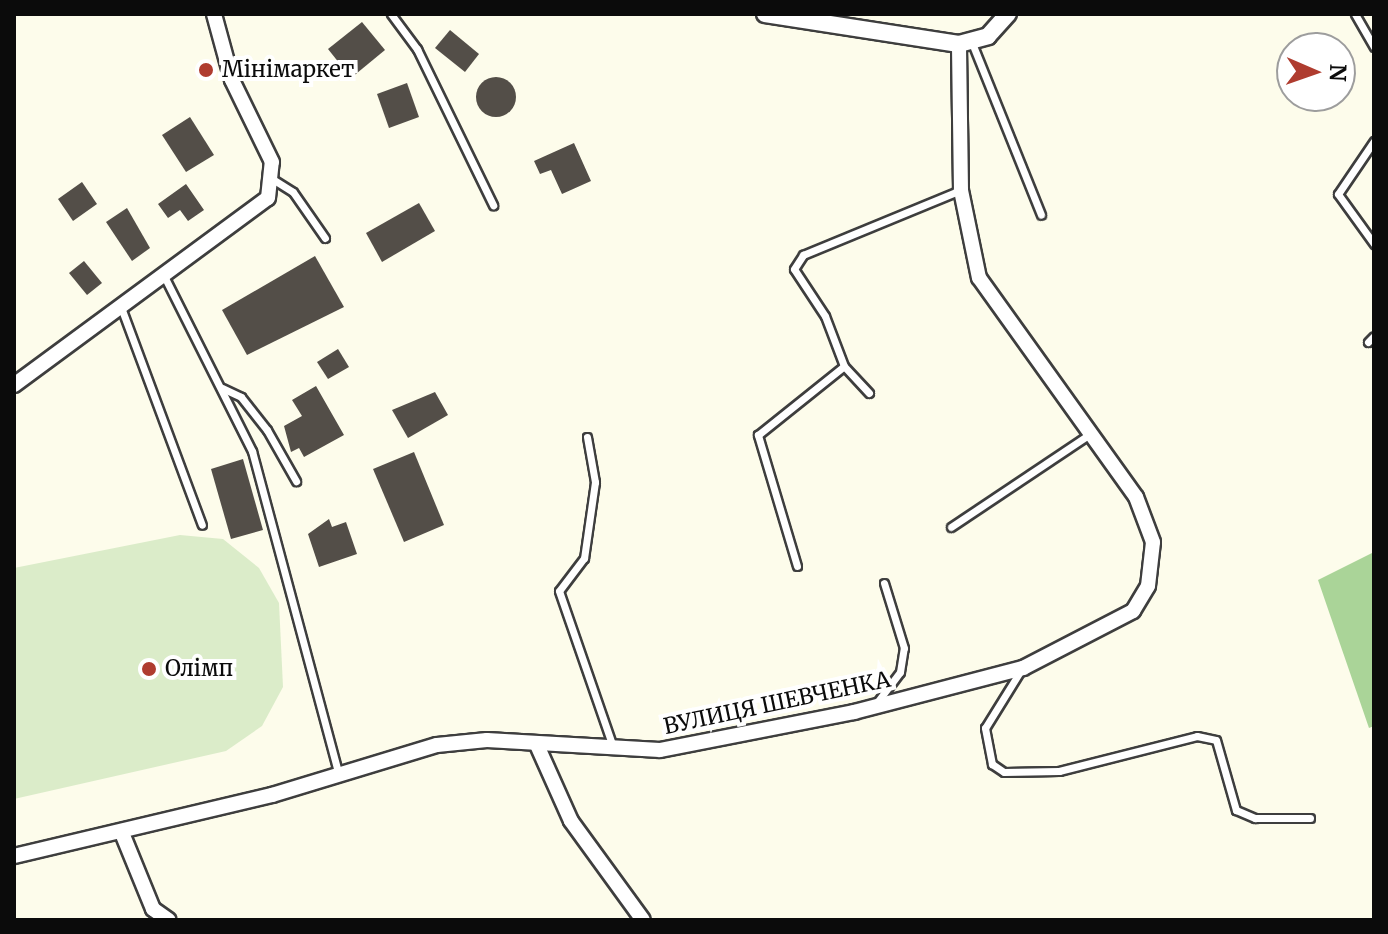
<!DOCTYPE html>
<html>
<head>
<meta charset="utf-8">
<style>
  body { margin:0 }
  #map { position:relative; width:1388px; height:934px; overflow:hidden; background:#fdfceb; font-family:Merriweather,serif }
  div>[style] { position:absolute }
  .forest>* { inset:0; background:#aad498 }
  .pitch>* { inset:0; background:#dbecc9 }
  .building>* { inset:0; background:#534e48 }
  .round { border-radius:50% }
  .roads { filter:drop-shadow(2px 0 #3e3e3e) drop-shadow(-2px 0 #3e3e3e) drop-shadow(0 2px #3e3e3e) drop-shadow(0 -2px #3e3e3e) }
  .service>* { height:7px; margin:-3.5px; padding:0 3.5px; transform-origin:3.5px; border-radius:3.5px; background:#fff }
  .minor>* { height:14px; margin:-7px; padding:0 7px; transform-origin:7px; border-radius:7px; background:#fff }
  .tertiary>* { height:16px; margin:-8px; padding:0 8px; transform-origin:8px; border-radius:8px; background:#fff }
  .dots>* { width:22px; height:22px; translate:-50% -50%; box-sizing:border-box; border:4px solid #fff; border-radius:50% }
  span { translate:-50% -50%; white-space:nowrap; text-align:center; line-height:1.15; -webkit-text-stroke:8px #fff; paint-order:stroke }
  .poi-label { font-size:22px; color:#0b0b0b }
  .left { translate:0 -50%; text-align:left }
  .street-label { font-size:22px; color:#0b0b0b }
  .frame { position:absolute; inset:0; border:16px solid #0b0b0b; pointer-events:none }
  .north { position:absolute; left:1276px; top:32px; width:80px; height:80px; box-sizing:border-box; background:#fff; border:2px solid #9d9d9d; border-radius:50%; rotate:92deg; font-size:22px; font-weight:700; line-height:32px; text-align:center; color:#0b0b0b }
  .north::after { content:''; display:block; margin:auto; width:28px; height:36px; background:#af3c2f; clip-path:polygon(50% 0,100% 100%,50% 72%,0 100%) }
</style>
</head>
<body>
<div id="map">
  <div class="forest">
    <div style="clip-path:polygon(1374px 552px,1374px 726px,1369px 728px,1318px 580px)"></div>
  </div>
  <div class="pitch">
    <div style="clip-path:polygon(180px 535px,223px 539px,259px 568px,279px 603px,283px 687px,262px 726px,226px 751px,14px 799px,14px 568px)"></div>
  </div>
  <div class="building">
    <div style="clip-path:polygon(362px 22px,385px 50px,351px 78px,328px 49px)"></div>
    <div style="clip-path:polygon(450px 30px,479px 54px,465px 72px,435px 48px)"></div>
    <div class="round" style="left:476px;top:77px;width:40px;height:40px"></div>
    <div style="clip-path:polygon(407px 83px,419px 117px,389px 128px,377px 94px)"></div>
    <div style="clip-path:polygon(190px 117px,214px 155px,186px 172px,162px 135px)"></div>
    <div style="clip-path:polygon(574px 143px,591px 181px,562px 194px,551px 170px,540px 174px,534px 161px)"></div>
    <div style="clip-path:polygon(82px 182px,97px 204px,73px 221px,58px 199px)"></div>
    <div style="clip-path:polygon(186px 184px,204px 210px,188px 221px,180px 210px,168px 218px,158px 204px)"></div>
    <div style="clip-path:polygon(419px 203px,435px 231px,382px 262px,366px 233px)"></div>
    <div style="clip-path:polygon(127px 208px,150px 248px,132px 261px,106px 222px)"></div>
    <div style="clip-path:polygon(315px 256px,344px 307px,247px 355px,222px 310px)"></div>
    <div style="clip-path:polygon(84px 261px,102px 283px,87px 295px,69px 273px)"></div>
    <div style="clip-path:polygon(338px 349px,349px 367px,328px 379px,317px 362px)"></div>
    <div style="clip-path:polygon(316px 386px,344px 435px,304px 457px,299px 448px,291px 452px,284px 426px,302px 416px,292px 400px)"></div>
    <div style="clip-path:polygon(435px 392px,448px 415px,408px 438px,392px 410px)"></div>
    <div style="clip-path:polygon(414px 452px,444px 525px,404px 542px,373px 469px)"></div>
    <div style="clip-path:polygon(243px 459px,263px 530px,231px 539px,211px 469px)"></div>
    <div style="clip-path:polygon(329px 519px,332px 527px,346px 522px,357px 554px,319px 567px,308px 534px)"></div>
  </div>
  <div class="roads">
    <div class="service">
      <div style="left:391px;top:14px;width:44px;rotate:53.4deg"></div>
      <div style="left:417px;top:49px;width:174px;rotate:64deg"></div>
      <div style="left:1355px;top:14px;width:38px;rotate:60deg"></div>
      <div style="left:972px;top:43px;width:185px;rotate:68.1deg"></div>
      <div style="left:1374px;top:141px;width:64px;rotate:124.2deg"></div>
      <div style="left:1338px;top:194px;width:62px;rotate:54.2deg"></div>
      <div style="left:274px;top:180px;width:22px;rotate:32deg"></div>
      <div style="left:293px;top:192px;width:56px;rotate:55.2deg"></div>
      <div style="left:165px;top:278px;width:194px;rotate:63.3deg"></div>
      <div style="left:252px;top:451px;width:333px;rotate:75deg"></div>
      <div style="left:122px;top:310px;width:229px;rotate:69.6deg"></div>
      <div style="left:1368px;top:342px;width:8px;rotate:-45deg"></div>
      <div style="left:222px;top:388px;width:21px;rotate:25deg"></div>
      <div style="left:241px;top:397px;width:42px;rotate:51.8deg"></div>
      <div style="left:267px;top:430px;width:59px;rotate:60.4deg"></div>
      <div style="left:869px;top:393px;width:37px;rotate:-133deg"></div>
      <div style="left:844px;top:366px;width:53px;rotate:-110.8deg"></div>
      <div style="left:825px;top:316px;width:56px;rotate:-123.4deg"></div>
      <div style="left:794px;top:269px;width:17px;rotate:-57deg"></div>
      <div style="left:803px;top:255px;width:171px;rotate:-22.4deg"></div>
      <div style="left:587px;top:437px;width:46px;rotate:79.9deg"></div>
      <div style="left:595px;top:482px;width:77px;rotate:98.2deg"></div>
      <div style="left:584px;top:558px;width:41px;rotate:127.1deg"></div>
      <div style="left:559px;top:591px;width:165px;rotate:70.9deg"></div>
      <div style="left:951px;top:527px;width:167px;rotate:-33.8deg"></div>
      <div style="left:797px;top:566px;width:137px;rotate:-106.6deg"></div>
      <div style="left:758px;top:435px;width:110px;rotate:-38.7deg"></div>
      <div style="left:1021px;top:670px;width:68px;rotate:121.8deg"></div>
      <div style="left:985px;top:728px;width:37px;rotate:79deg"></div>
      <div style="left:992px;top:764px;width:14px;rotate:34deg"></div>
      <div style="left:1004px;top:772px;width:55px;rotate:-1deg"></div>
      <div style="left:1059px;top:771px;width:142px;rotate:-14.2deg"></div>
      <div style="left:1197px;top:736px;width:19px;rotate:12deg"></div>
      <div style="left:1216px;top:740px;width:73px;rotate:74.1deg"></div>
      <div style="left:1236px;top:810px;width:21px;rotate:23deg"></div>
      <div style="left:1255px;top:818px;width:55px"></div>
      <div style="left:875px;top:705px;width:41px;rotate:-52.9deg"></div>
      <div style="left:900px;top:672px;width:24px;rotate:-81deg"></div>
      <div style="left:904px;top:648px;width:68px;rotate:-107.1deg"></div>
    </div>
    <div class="minor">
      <div style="left:14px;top:385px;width:315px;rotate:-36.4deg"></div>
      <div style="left:268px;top:198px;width:36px;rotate:-84deg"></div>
      <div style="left:272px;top:162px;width:91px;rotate:-116deg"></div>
      <div style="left:232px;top:80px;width:68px;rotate:-105.3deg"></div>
      <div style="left:537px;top:745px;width:83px;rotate:65.9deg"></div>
      <div style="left:571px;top:821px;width:122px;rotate:54deg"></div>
      <div style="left:122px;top:833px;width:82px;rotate:67.8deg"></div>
      <div style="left:153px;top:909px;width:19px;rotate:35deg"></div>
      <div style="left:14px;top:856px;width:265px;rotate:-13.3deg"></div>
      <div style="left:272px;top:795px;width:172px;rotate:-16.9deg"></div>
      <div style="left:437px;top:745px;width:50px;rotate:-5.7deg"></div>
      <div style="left:487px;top:740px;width:173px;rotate:3.3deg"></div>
      <div style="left:660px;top:750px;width:198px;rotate:-11.1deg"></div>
      <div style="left:854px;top:712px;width:175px;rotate:-14.6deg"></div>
      <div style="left:1023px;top:668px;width:124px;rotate:-27.4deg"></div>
      <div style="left:1133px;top:611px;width:29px;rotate:-59deg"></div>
      <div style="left:1148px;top:586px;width:44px;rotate:-83.5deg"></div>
      <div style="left:1153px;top:542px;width:48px;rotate:-110.7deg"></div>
      <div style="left:1136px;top:497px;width:269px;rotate:-125.6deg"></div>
      <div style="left:979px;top:278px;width:90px;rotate:-101.6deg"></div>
      <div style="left:961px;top:190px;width:146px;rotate:-90.8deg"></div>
    </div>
    <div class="tertiary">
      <div style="left:765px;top:14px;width:196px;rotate:8.8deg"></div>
      <div style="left:959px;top:44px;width:30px;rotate:-15deg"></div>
      <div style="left:988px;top:36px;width:30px;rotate:-48deg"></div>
    </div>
  </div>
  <div class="dots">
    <div style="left:206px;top:70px;background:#af3c2f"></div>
    <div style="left:149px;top:669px;background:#af3c2f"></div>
  </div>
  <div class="poi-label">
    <span class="left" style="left:222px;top:70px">Мінімаркет</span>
    <span class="left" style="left:165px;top:669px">Олімп</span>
  </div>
  <div class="street-label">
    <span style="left:777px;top:703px;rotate:-12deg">ВУЛИЦЯ ШЕВЧЕНКА</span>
  </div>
  <div class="frame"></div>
  <div class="north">N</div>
</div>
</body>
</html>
